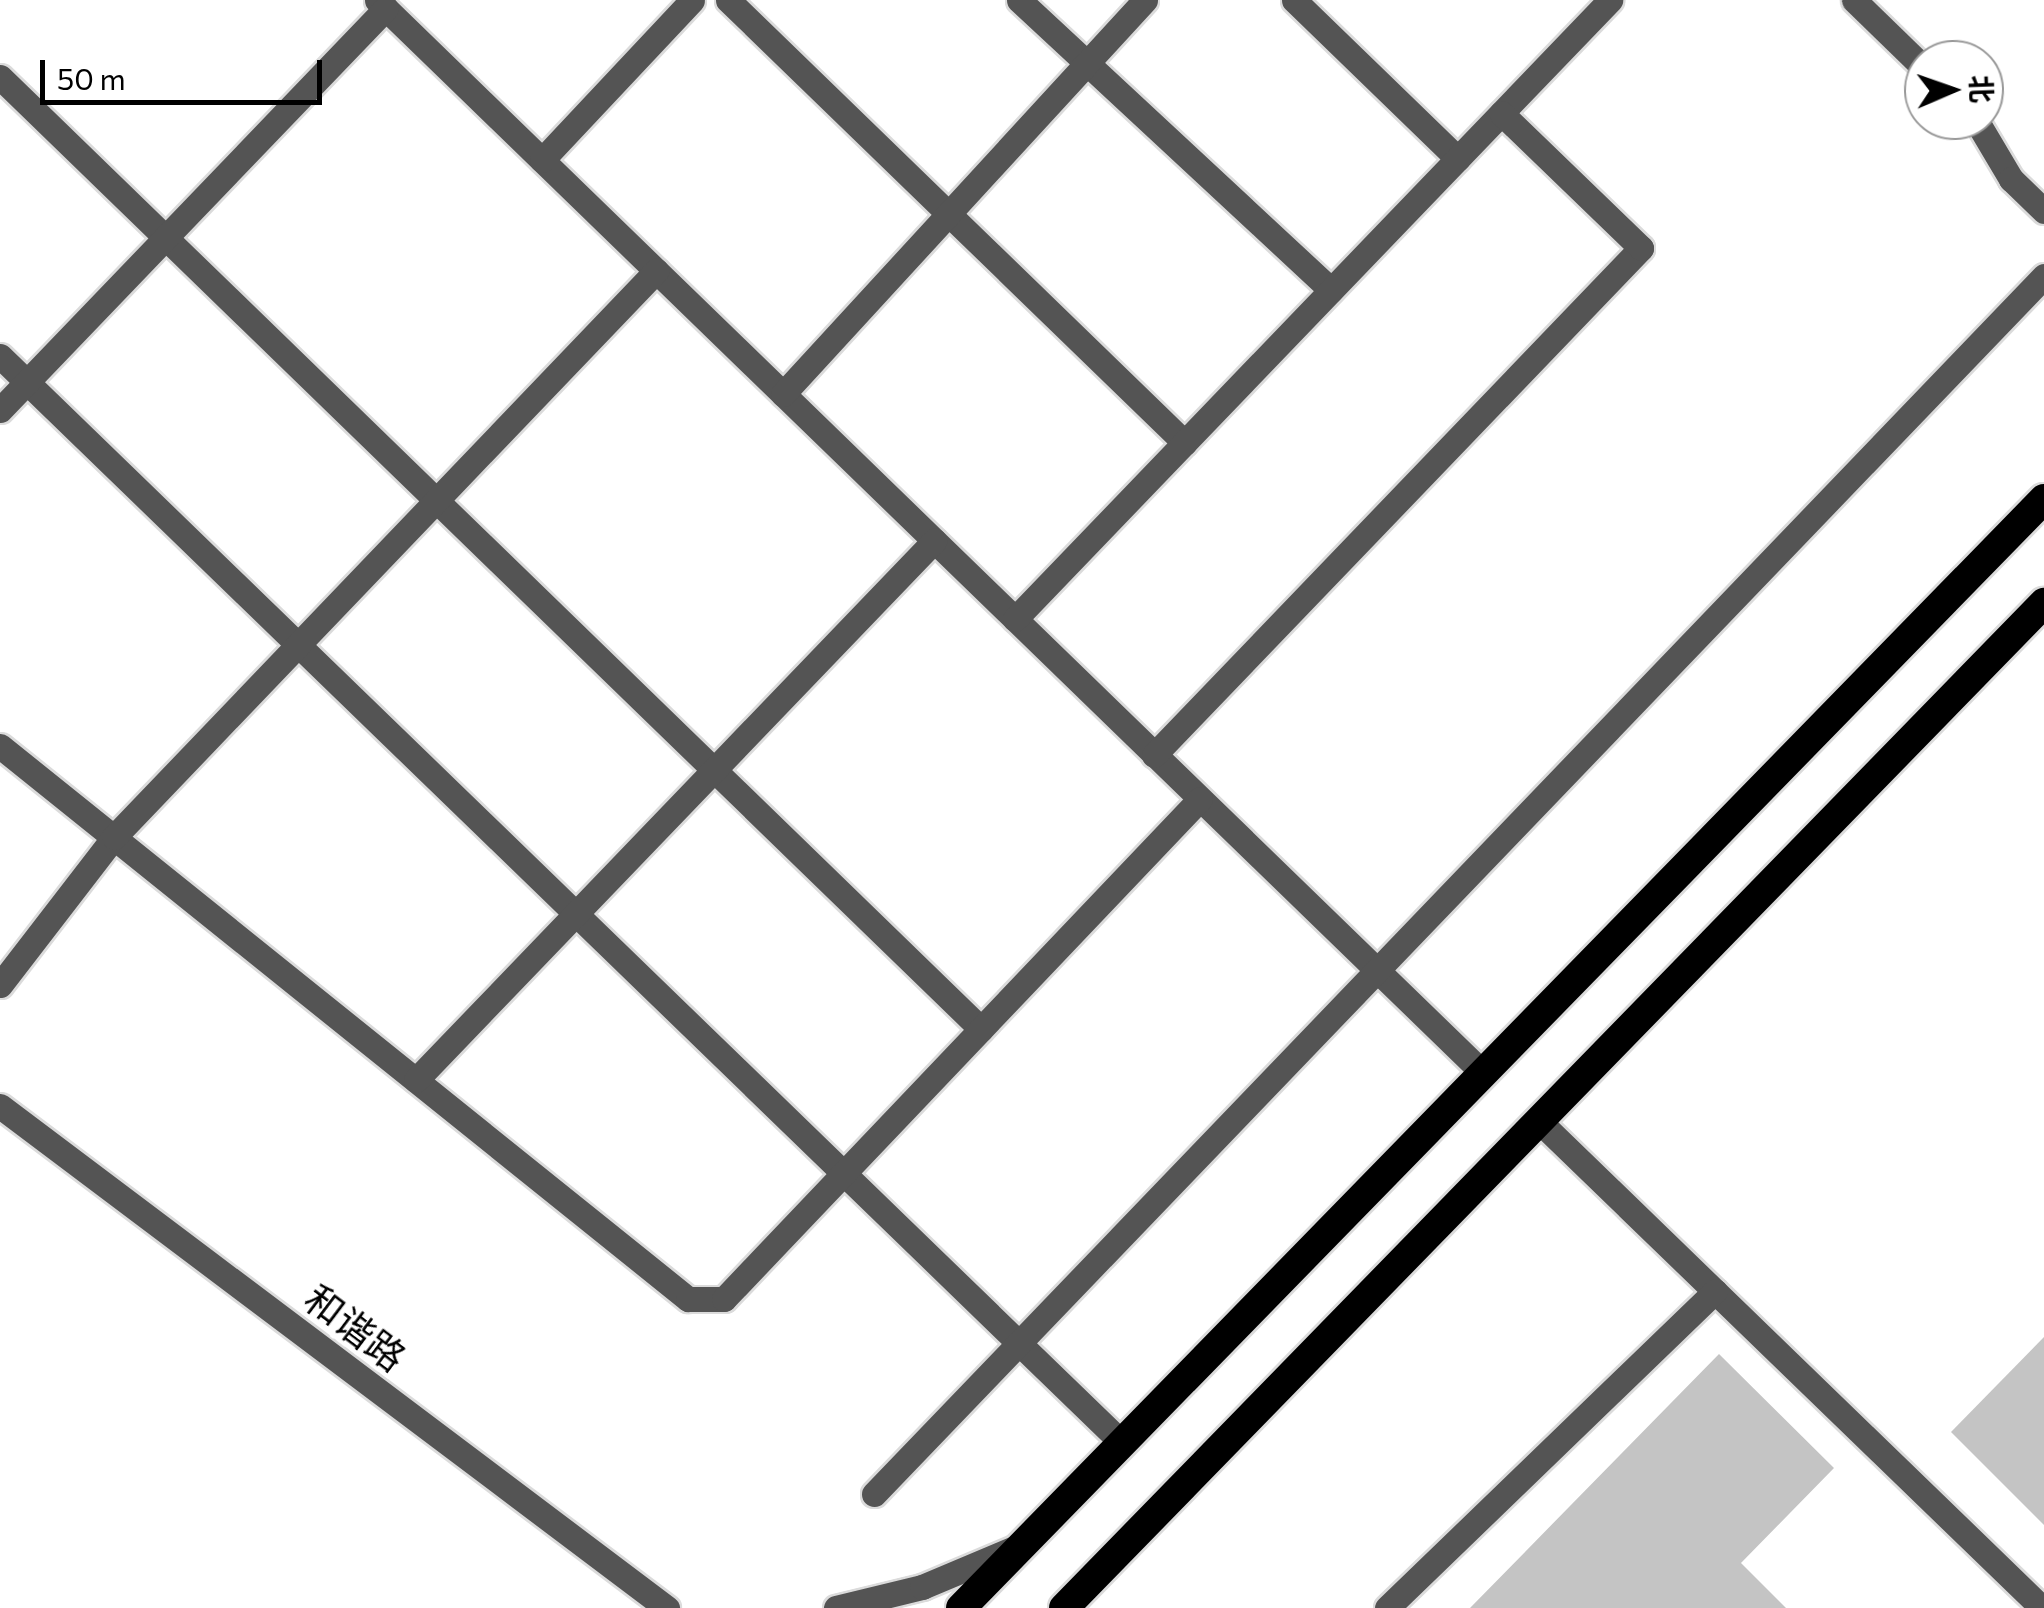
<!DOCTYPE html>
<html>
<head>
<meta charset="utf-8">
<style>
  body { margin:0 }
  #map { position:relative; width:2044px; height:1608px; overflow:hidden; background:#fff; font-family:Commissioner,"Noto Sans SC",sans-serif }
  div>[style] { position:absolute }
  .building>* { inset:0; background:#c4c4c4 }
  .roads { filter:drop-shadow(2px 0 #dbdbdb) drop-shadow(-2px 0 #dbdbdb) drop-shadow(0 2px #dbdbdb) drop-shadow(0 -2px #dbdbdb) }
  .minor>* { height:25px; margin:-12.5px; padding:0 12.5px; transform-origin:12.5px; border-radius:12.5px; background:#545454 }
  .highway>* { height:30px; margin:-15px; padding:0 15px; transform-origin:15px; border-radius:15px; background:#000 }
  span { translate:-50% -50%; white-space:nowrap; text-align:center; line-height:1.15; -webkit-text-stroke:8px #fff; paint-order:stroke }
  .street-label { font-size:38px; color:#000 }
  .north { position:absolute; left:1904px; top:40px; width:100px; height:100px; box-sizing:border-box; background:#fff; border:2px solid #999; border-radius:50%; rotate:88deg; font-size:28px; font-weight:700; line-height:40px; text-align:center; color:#000 }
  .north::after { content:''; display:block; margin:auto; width:35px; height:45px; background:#000; clip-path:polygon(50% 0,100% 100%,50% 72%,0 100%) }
  .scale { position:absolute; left:40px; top:60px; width:282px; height:45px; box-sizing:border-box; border:5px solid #000; border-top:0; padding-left:12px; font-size:30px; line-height:35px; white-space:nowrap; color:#000; -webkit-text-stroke:8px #fff; paint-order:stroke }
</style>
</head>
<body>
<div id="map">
  <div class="building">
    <div style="clip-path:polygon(2044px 1337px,2044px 1525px,1951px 1432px)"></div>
    <div style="clip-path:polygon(1719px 1354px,1834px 1468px,1741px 1563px,1786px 1608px,1470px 1608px)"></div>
  </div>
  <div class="roads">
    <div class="minor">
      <div style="left:377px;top:0;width:1541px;rotate:44.13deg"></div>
      <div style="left:728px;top:0;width:636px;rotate:44.11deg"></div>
      <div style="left:1019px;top:0;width:426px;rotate:42.9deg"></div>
      <div style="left:1294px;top:0;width:228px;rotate:44.1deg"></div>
      <div style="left:1854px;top:0;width:98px;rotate:44.2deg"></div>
      <div style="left:0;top:77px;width:1367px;rotate:44.14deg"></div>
      <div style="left:1976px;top:120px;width:69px;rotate:59.3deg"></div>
      <div style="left:2011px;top:179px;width:46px;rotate:44.1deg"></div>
      <div style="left:542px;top:160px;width:219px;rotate:-46.8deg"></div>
      <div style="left:0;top:356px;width:1562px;rotate:44.09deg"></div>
      <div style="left:783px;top:394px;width:535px;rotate:-47.42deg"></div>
      <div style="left:0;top:410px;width:557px;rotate:-46.16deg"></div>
      <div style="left:1015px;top:619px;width:859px;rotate:-46.13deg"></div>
      <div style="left:0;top:746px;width:883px;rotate:38.79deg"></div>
      <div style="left:688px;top:1299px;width:36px"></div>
      <div style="left:724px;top:1299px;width:690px;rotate:-46.41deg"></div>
      <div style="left:1154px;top:755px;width:703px;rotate:-46.15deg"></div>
      <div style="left:1641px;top:248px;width:194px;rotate:-136deg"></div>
      <div style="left:0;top:985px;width:187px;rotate:-52.4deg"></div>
      <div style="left:114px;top:837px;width:784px;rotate:-46.24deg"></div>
      <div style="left:416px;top:1080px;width:748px;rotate:-46.14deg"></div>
      <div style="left:0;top:1106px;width:835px;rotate:36.97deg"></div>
      <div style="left:1539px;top:1121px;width:700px;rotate:44.07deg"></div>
      <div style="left:874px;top:1494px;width:1689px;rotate:-46.15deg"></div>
      <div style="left:836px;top:1608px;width:89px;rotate:-13.7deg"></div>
      <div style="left:922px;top:1587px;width:101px;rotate:-22.8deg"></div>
      <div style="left:1387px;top:1608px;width:456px;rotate:-44deg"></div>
    </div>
    <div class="highway">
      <div style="left:961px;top:1608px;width:1550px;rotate:-45.68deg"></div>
      <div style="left:1064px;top:1608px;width:1404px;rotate:-45.72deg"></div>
    </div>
  </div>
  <div class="street-label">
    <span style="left:356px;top:1327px;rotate:37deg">和谐路</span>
  </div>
  <div class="north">北</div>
  <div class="scale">50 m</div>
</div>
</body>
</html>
